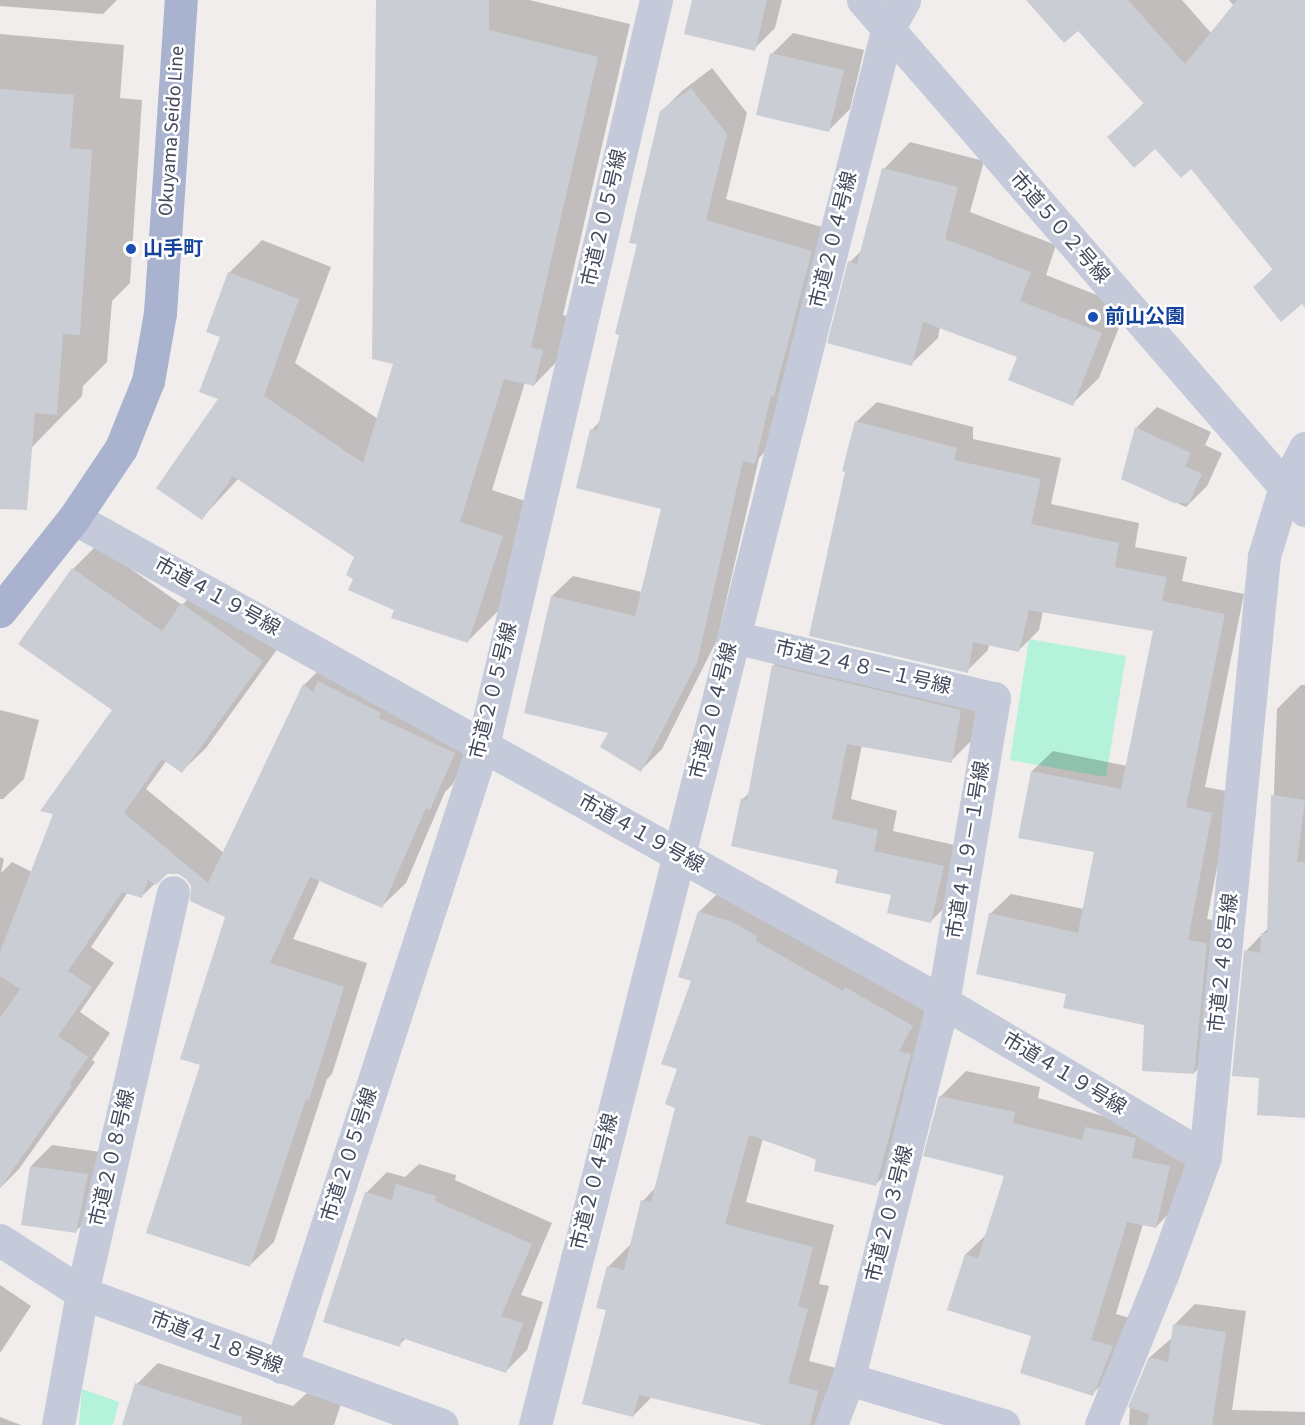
<!DOCTYPE html>
<html>
<head>
<meta charset="utf-8">
<style>
  body { margin:0 }
  #map { position:relative; width:1305px; height:1425px; overflow:hidden; background:#f0edec; font-family:"Source Sans 3","Noto Sans JP",sans-serif }
  div>[style] { position:absolute }
  .green>* { inset:0; background:#b5f2db }
  .shadow>* { inset:0; background:#0003 }
  .building>* { inset:0; background:#cbcdd5 }
  .minor>* { height:33px; margin:-16.5px; padding:0 16.5px; transform-origin:16.5px; border-radius:16.5px; background:#c4cad9 }
  .major>* { height:33px; margin:-16.5px; padding:0 16.5px; transform-origin:16.5px; border-radius:16.5px; background:#a9b3cf }
  .dots>* { width:16px; height:16px; translate:-50% -50%; box-sizing:border-box; border:3px solid #fff; border-radius:50% }
  span { translate:-50% -50%; white-space:nowrap; text-align:center; line-height:1.15; -webkit-text-stroke:5px #fff; paint-order:stroke }
  .street-label { font-size:20px; color:#434a5c }
  .transit-label { font-size:20px; color:#164399; font-weight:700 }
  .left { translate:0 -50%; text-align:left }
</style>
</head>
<body>
<div id="map">
  <div class="green">
    <div style="clip-path:polygon(1029px 639px,1126px 656px,1106px 777px,1010px 760px)"></div>
    <div style="clip-path:polygon(82px 1389px,119px 1402px,113px 1425px,79px 1425px)"></div>
  </div>
  <div class="shadow">
    <div style="clip-path:polygon(0 0,117px 0,103px 14px,0 6px)"></div>
    <div style="clip-path:polygon(378px 0,529px 0,630px 24px,563px 315px,574px 318px,566px 352px,534px 385px,525px 382px,492px 490px,534px 504px,501px 608px,468px 641px,396px 609px,355px 579px,356px 557px,239px 478px,202px 518px,221px 398px,222px 336px,229px 273px,262px 240px,331px 267px,295px 363px,378px 419px,395px 363px)"></div>
    <div style="clip-path:polygon(693px 0,782px 0,775px 28px,754px 49px)"></div>
    <div style="clip-path:polygon(1028px 0,1182px 0,1211px 33px,1234px 6px,1229px 0,1305px 0,1305px 300px,1255px 287px,1274px 268px,1191px 167px,1156px 147px,1109px 137px,1144px 103px,1078px 29px)"></div>
    <div style="clip-path:polygon(793px 33px,864px 50px,850px 109px,829px 130px,772px 54px)"></div>
    <div style="clip-path:polygon(0 34px,124px 45px,120px 98px,142px 100px,130px 283px,112px 301px,107px 362px,83px 386px,82px 396px,32px 447px,0 444px)"></div>
    <div style="clip-path:polygon(712px 68px,747px 113px,726px 199px,832px 230px,775px 441px,759px 458px,717px 640px,662px 749px,641px 770px,610px 732px,552px 596px,573px 576px,642px 592px,662px 508px,592px 430px,600px 421px,621px 334px,661px 112px,682px 91px)"></div>
    <div style="clip-path:polygon(910px 142px,984px 161px,970px 212px,1056px 245px,1046px 275px,1127px 307px,1099px 378px,1072px 404px,1019px 356px,940px 327px,938px 338px,911px 364px,850px 262px,863px 249px,884px 169px)"></div>
    <div style="clip-path:polygon(877px 402px,973px 427px,973px 439px,1061px 458px,1051px 504px,1139px 523px,1135px 547px,1187px 557px,1182px 581px,1244px 594px,1205px 787px,1232px 792px,1207px 919px,1227px 923px,1214px 1052px,1194px 1073px,1145px 1024px,1068px 992px,990px 914px,1011px 894px,1084px 909px,1095px 851px,1032px 771px,1053px 751px,1127px 766px,1154px 630px,1043px 611px,1039px 630px,1019px 650px,989px 644px,988px 650px,967px 671px,856px 422px)"></div>
    <div style="clip-path:polygon(1157px 407px,1211px 432px,1205px 445px,1222px 453px,1207px 486px,1186px 507px,1123px 479px,1136px 428px)"></div>
    <div style="clip-path:polygon(97px 545px,182px 605px,206px 581px,286px 637px,206px 748px,182px 771px,167px 760px,146px 789px,224px 853px,304px 685px,327px 662px,478px 729px,453px 784px,445px 792px,406px 883px,382px 906px,320px 880px,293px 939px,367px 963px,332px 1074px,327px 1079px,274px 1242px,250px 1265px,202px 1064px,226px 917px,187px 878px,178px 872px,166px 873px,142px 896px,128px 892px,91px 947px,114px 963px,80px 1012px,110px 1033px,92px 1060px,95px 1062px,19px 1169px,0 1188px,0 857px,4px 859px,1px 873px,12px 862px,32px 872px,114px 709px,20px 644px,74px 568px)"></div>
    <div style="clip-path:polygon(793px 646px,980px 690px,971px 741px,951px 761px,862px 745px,851px 799px,897px 811px,893px 831px,963px 847px,951px 901px,931px 921px,893px 894px,840px 869px,743px 799px,750px 792px,773px 666px)"></div>
    <div style="clip-path:polygon(1301px 685px,1305px 685px,1305px 1116px,1261px 1077px,1246px 951px,1269px 927px,1277px 709px)"></div>
    <div style="clip-path:polygon(0 710px,39px 720px,24px 779px,3px 799px,0 799px)"></div>
    <div style="clip-path:polygon(722px 889px,934px 1004px,898px 1162px,876px 1184px,763px 1138px,746px 1202px,834px 1225px,819px 1284px,829px 1286px,809px 1361px,840px 1369px,816px 1425px,766px 1425px,652px 1397px,633px 1416px,607px 1309px,598px 1307px,609px 1266px,631px 1244px,643px 1201px,656px 1187px,677px 1107px,679px 1069px,693px 980px,699px 912px)"></div>
    <div style="clip-path:polygon(966px 1071px,1040px 1087px,1038px 1098px,1194px 1141px,1181px 1201px,1156px 1227px,1143px 1224px,1116px 1314px,1137px 1320px,1118px 1369px,1092px 1394px,1032px 1335px,949px 1309px,966px 1254px,988px 1233px,1006px 1175px,940px 1097px)"></div>
    <div style="clip-path:polygon(52px 1145px,108px 1153px,97px 1210px,76px 1231px,31px 1166px)"></div>
    <div style="clip-path:polygon(419px 1164px,456px 1175px,455px 1180px,552px 1223px,521px 1295px,543px 1302px,527px 1350px,506px 1371px,406px 1338px,399px 1345px,366px 1193px,387px 1172px,405px 1177px)"></div>
    <div style="clip-path:polygon(0 1285px,31px 1306px,0 1353px)"></div>
    <div style="clip-path:polygon(1195px 1304px,1246px 1311px,1232px 1410px,1305px 1412px,1305px 1425px,1129px 1425px,1130px 1408px,1150px 1357px,1173px 1337px,1174px 1325px)"></div>
    <div style="clip-path:polygon(158px 1363px,293px 1406px,307px 1393px,341px 1404px,334px 1425px,123px 1425px,137px 1384px)"></div>
    <div style="clip-path:polygon(0 1417px,21px 1425px,0 1425px)"></div>
  </div>
  <div class="building">
    <div style="clip-path:polygon(376px 0,489px 0,489px 30px,598px 57px,531px 347px,543px 350px,534px 386px,504px 379px,460px 522px,503px 536px,468px 643px,391px 618px,394px 610px,348px 590px,353px 579px,346px 575px,354px 557px,233px 476px,202px 520px,156px 488px,218px 399px,199px 392px,220px 337px,206px 332px,228px 272px,299px 299px,264px 396px,363px 463px,393px 364px,372px 359px)"></div>
    <div style="clip-path:polygon(692px 0,767px 0,755px 51px,684px 34px)"></div>
    <div style="clip-path:polygon(1026px 0,1128px 0,1185px 64px,1237px 0,1305px 0,1305px 308px,1302px 304px,1281px 322px,1253px 287px,1273px 270px,1191px 169px,1181px 178px,1155px 149px,1134px 168px,1107px 137px,1144px 104px,1078px 31px,1064px 43px)"></div>
    <div style="clip-path:polygon(770px 53px,844px 70px,829px 132px,756px 115px)"></div>
    <div style="clip-path:polygon(691px 88px,727px 134px,706px 220px,812px 251px,774px 396px,771px 396px,755px 464px,743px 461px,697px 663px,641px 772px,600px 747px,608px 733px,524px 713px,551px 596px,635px 616px,661px 509px,576px 488px,590px 429px,597px 430px,619px 335px,615px 334px,637px 244px,629px 243px,660px 111px)"></div>
    <div style="clip-path:polygon(0 89px,74px 95px,70px 148px,92px 150px,80px 335px,63px 334px,57px 415px,35px 413px,27px 510px,0 509px)"></div>
    <div style="clip-path:polygon(882px 168px,958px 187px,945px 239px,1031px 272px,1020px 301px,1102px 333px,1073px 406px,1008px 380px,1017px 357px,923px 322px,912px 366px,827px 343px,848px 261px,857px 264px)"></div>
    <div style="clip-path:polygon(855px 421px,957px 448px,954px 460px,1041px 479px,1031px 524px,1119px 543px,1115px 567px,1167px 577px,1162px 601px,1225px 614px,1186px 807px,1212px 813px,1188px 940px,1207px 943px,1194px 1074px,1142px 1071px,1144px 1025px,1063px 1008px,1066px 994px,976px 974px,989px 913px,1078px 933px,1094px 852px,1018px 838px,1031px 771px,1121px 789px,1153px 631px,1029px 610px,1019px 652px,973px 642px,968px 673px,809px 636px,845px 472px,842px 471px)"></div>
    <div style="clip-path:polygon(1135px 427px,1191px 453px,1185px 466px,1202px 474px,1189px 503px,1174px 503px,1121px 479px)"></div>
    <div style="clip-path:polygon(72px 568px,162px 631px,181px 603px,263px 661px,182px 773px,162px 759px,124px 813px,208px 883px,303px 684px,313px 692px,318px 681px,381px 713px,379px 718px,455px 753px,430px 810px,426px 808px,382px 908px,310px 877px,270px 963px,344px 987px,309px 1100px,306px 1099px,250px 1267px,146px 1233px,200px 1065px,180px 1059px,225px 917px,190px 901px,191px 886px,186px 879px,178px 874px,167px 874px,156px 885px,148px 880px,142px 898px,122px 892px,68px 971px,92px 987px,58px 1036px,88px 1057px,70px 1084px,72px 1086px,0 1188px,0 1018px,20px 989px,0 976px,0 952px,53px 814px,40px 811px,112px 710px,18px 644px)"></div>
    <div style="clip-path:polygon(772px 665px,961px 710px,952px 763px,847px 744px,832px 819px,878px 830px,874px 851px,944px 866px,931px 923px,887px 913px,891px 895px,835px 883px,838px 870px,731px 846px,741px 798px,747px 800px)"></div>
    <div style="clip-path:polygon(1271px 795px,1305px 800px,1297px 862px,1305px 862px,1305px 1118px,1257px 1115px,1259px 1078px,1232px 1076px,1244px 950px,1260px 953px,1261px 933px,1267px 933px)"></div>
    <div style="clip-path:polygon(698px 911px,732px 922px,757px 936px,756px 941px,843px 991px,845px 987px,913px 1026px,899px 1051px,911px 1054px,876px 1186px,814px 1171px,816px 1159px,749px 1135px,725px 1224px,813px 1247px,798px 1306px,808px 1309px,788px 1383px,818px 1391px,810px 1425px,763px 1425px,639px 1395px,633px 1417px,582px 1404px,606px 1310px,596px 1308px,607px 1266px,624px 1270px,641px 1200px,651px 1202px,675px 1108px,665px 1104px,677px 1069px,661px 1064px,691px 981px,678px 977px)"></div>
    <div style="clip-path:polygon(939px 1096px,1015px 1112px,1013px 1123px,1082px 1140px,1085px 1127px,1136px 1138px,1132px 1158px,1170px 1166px,1156px 1228px,1127px 1222px,1091px 1340px,1113px 1346px,1093px 1396px,1020px 1373px,1031px 1336px,947px 1310px,965px 1254px,978px 1258px,1004px 1176px,923px 1156px)"></div>
    <div style="clip-path:polygon(30px 1166px,88px 1174px,76px 1233px,21px 1225px)"></div>
    <div style="clip-path:polygon(396px 1184px,436px 1196px,435px 1201px,532px 1244px,501px 1316px,523px 1323px,506px 1373px,402px 1338px,400px 1347px,323px 1322px,365px 1192px,392px 1200px)"></div>
    <div style="clip-path:polygon(1173px 1324px,1226px 1332px,1212px 1425px,1147px 1425px,1149px 1414px,1128px 1407px,1149px 1357px,1168px 1362px)"></div>
    <div style="clip-path:polygon(135px 1383px,242px 1417px,241px 1425px,122px 1425px)"></div>
  </div>
  <div class="minor">
    <div style="left:863px;top:0;width:675px;rotate:49.09deg"></div>
    <div style="left:74px;top:518px;width:995px;rotate:29.12deg"></div>
    <div style="left:943px;top:1002px;width:304px;rotate:30.6deg"></div>
    <div style="left:733px;top:637px;width:268px;rotate:13.2deg"></div>
    <div style="left:994px;top:698px;width:308px;rotate:99.5deg"></div>
    <div style="left:943px;top:1002px;width:389px;rotate:104.1deg"></div>
    <div style="left:848px;top:1379px;width:49px;rotate:110.3deg"></div>
    <div style="left:0;top:1240px;width:98px;rotate:32.9deg"></div>
    <div style="left:82px;top:1293px;width:383px;rotate:20.1deg"></div>
    <div style="left:281px;top:1367px;width:654px;rotate:-72.01deg"></div>
    <div style="left:483px;top:745px;width:765px;rotate:-76.93deg"></div>
    <div style="left:848px;top:1379px;width:162px;rotate:16.5deg"></div>
    <div style="left:58px;top:1425px;width:134px;rotate:-79.7deg"></div>
    <div style="left:82px;top:1293px;width:411px;rotate:-77.2deg"></div>
    <div style="left:535px;top:1425px;width:1438px;rotate:-75.83deg"></div>
    <div style="left:887px;top:31px;width:35px;rotate:-61deg"></div>
    <div style="left:1101px;top:1425px;width:162px;rotate:-67.9deg"></div>
    <div style="left:1162px;top:1275px;width:126px;rotate:-70deg"></div>
    <div style="left:1205px;top:1157px;width:604px;rotate:-84.39deg"></div>
    <div style="left:1264px;top:556px;width:72px;rotate:-73.1deg"></div>
    <div style="left:1285px;top:487px;width:44px;rotate:-62.9deg"></div>
  </div>
  <div class="major">
    <div style="left:0;top:611px;width:119px;rotate:-51.5deg"></div>
    <div style="left:74px;top:518px;width:84px;rotate:-56.1deg"></div>
    <div style="left:121px;top:448px;width:72px;rotate:-68.1deg"></div>
    <div style="left:148px;top:381px;width:69px;rotate:-80deg"></div>
    <div style="left:160px;top:313px;width:314px;rotate:-86.2deg"></div>
  </div>
  <div class="dots">
    <div style="left:131px;top:249px;background:#1a4fb4"></div>
    <div style="left:1093px;top:317px;background:#1a4fb4"></div>
  </div>
  <div class="street-label">
    <span style="left:172px;top:131px;rotate:-86deg">Okuyama Seido Line</span>
    <span style="left:605px;top:218px;rotate:-77deg">市道２０５号線</span>
    <span style="left:1059px;top:228px;rotate:49deg">市道５０２号線</span>
    <span style="left:834px;top:240px;rotate:-76deg">市道２０４号線</span>
    <span style="left:217px;top:597px;rotate:29deg">市道４１９号線</span>
    <span style="left:863px;top:668px;rotate:13deg">市道２４８－１号線</span>
    <span style="left:494px;top:691px;rotate:-76deg">市道２０５号線</span>
    <span style="left:714px;top:711px;rotate:-76deg">市道２０４号線</span>
    <span style="left:641px;top:834px;rotate:29deg">市道４１９号線</span>
    <span style="left:969px;top:850px;rotate:-81deg">市道４１９－１号線</span>
    <span style="left:1224px;top:963px;rotate:-84deg">市道２４８号線</span>
    <span style="left:1064px;top:1074px;rotate:31deg">市道４１９号線</span>
    <span style="left:350px;top:1155px;rotate:-72deg">市道２０５号線</span>
    <span style="left:113px;top:1158px;rotate:-77deg">市道２０８号線</span>
    <span style="left:595px;top:1182px;rotate:-76deg">市道２０４号線</span>
    <span style="left:890px;top:1214px;rotate:-76deg">市道２０３号線</span>
    <span style="left:216px;top:1343px;rotate:21deg">市道４１８号線</span>
  </div>
  <div class="transit-label">
    <span class="left" style="left:143px;top:249px">山手町</span>
    <span class="left" style="left:1105px;top:317px">前山公園</span>
  </div>
</div>
</body>
</html>
